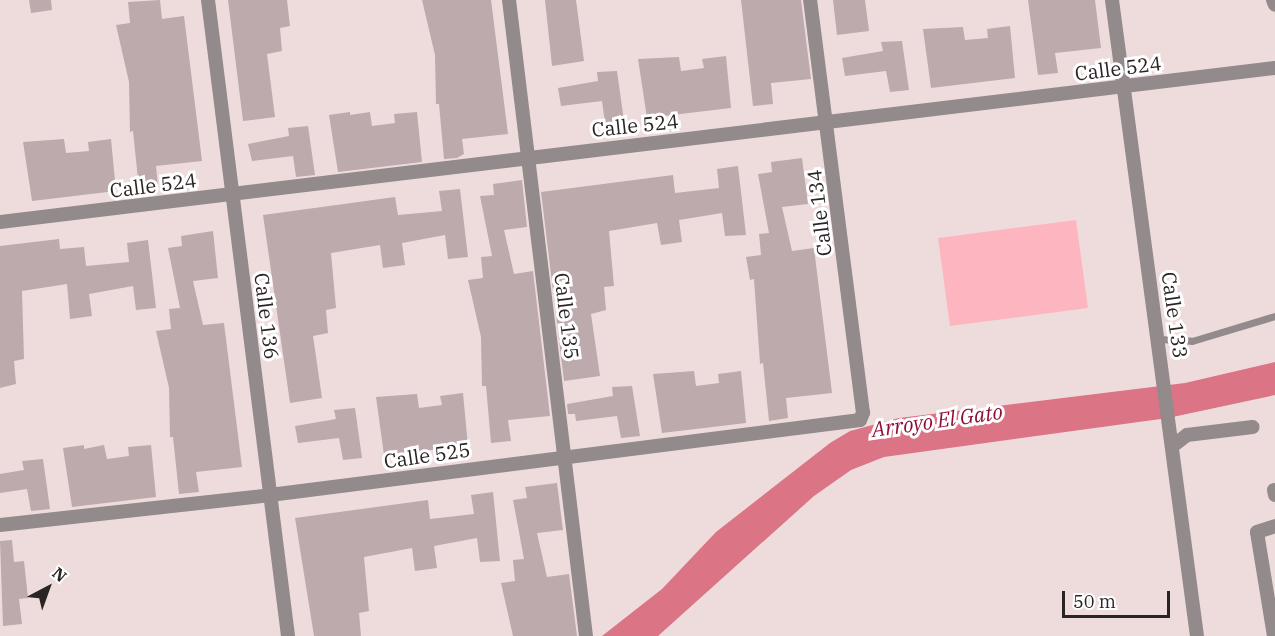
<!DOCTYPE html>
<html>
<head>
<meta charset="utf-8">
<style>
  body { margin:0 }
  #map { position:relative; width:1275px; height:636px; overflow:hidden; background:#eedcdd; font-family:"IBM Plex Serif",serif }
  div>[style] { position:absolute }
  .green>* { inset:0; background:#fdb6bf }
  .water>* { inset:0; background:#db7484 }
  .building>* { inset:0; background:#bcaaac }
  .service>* { height:7px; margin:-3.5px; padding:0 3.5px; transform-origin:3.5px; border-radius:3.5px; background:#928a8b }
  .minor>* { height:14px; margin:-7px; padding:0 7px; transform-origin:7px; border-radius:7px; background:#928a8b }
  span { translate:-50% -50%; white-space:nowrap; text-align:center; line-height:1.15; -webkit-text-stroke:6px #fff; paint-order:stroke }
  .street-label { font-size:20px; color:#2b2425 }
  .water-label { font-size:21px; color:#8f0e37; font-style:italic }
  .north { position:absolute; left:18px; top:558px; width:60px; height:60px; -webkit-text-stroke:4px #fff; paint-order:stroke; rotate:41deg; font-size:16px; font-weight:700; line-height:24px; text-align:center; color:#2b2425 }
  .north::after { content:''; display:block; margin:auto; width:21px; height:27px; background:#2b2425; clip-path:polygon(50% 0,100% 100%,50% 72%,0 100%) }
  .scale { position:absolute; left:1062px; top:591px; width:108px; height:27px; box-sizing:border-box; border:3px solid #2b2425; border-top:0; padding-left:8px; font-size:18px; line-height:21px; white-space:nowrap; color:#2b2425; -webkit-text-stroke:4px #fff; paint-order:stroke }
</style>
</head>
<body>
<div id="map">
  <div class="green">
    <div style="clip-path:polygon(1076px 220px,1088px 308px,950px 326px,938px 238px)"></div>
  </div>
  <div class="water">
    <div style="clip-path:polygon(1275px 362px,1275px 395px,1168px 418px,884px 457px,851px 470px,814px 496px,658px 636px,602px 636px,662px 589px,716px 532px,830px 443px,850px 431px,899px 418px,1185px 383px)"></div>
  </div>
  <div class="building">
    <div style="clip-path:polygon(29px 0,51px 0,52px 10px,31px 13px)"></div>
    <div style="clip-path:polygon(160px 0,162px 19px,184px 16px,202px 161px,156px 166px,158px 186px,139px 189px,133px 131px,130px 132px,129px 82px,116px 25px,130px 23px,128px 2px)"></div>
    <div style="clip-path:polygon(228px 0,287px 0,290px 26px,280px 28px,282px 51px,267px 54px,275px 117px,243px 121px)"></div>
    <div style="clip-path:polygon(422px 0,491px 0,508px 134px,462px 139px,464px 154px,457px 158px,444px 159px,439px 104px,436px 104px,435px 55px)"></div>
    <div style="clip-path:polygon(545px 0,576px 0,584px 61px,552px 66px)"></div>
    <div style="clip-path:polygon(741px 0,801px 0,811px 79px,771px 83px,773px 104px,753px 106px)"></div>
    <div style="clip-path:polygon(833px 0,865px 0,869px 31px,837px 35px)"></div>
    <div style="clip-path:polygon(1028px 0,1095px 0,1101px 48px,1055px 53px,1058px 73px,1038px 75px)"></div>
    <div style="clip-path:polygon(1010px 26px,1015px 78px,931px 88px,923px 29px,963px 27px,965px 40px,988px 38px,987px 29px)"></div>
    <div style="clip-path:polygon(902px 41px,909px 90px,890px 92px,886px 71px,845px 76px,842px 58px,883px 51px,881px 42px)"></div>
    <div style="clip-path:polygon(726px 56px,731px 108px,647px 118px,638px 59px,679px 57px,681px 71px,704px 68px,702px 59px)"></div>
    <div style="clip-path:polygon(617px 71px,624px 121px,605px 123px,602px 101px,561px 106px,558px 88px,598px 81px,597px 72px)"></div>
    <div style="clip-path:polygon(350px 112px,350px 115px,370px 112px,372px 126px,395px 123px,394px 114px,417px 112px,422px 162px,338px 172px,329px 115px)"></div>
    <div style="clip-path:polygon(308px 126px,315px 175px,296px 177px,293px 156px,252px 161px,248px 144px,289px 136px,288px 128px)"></div>
    <div style="clip-path:polygon(64px 139px,66px 153px,89px 151px,88px 142px,111px 139px,116px 191px,32px 201px,23px 142px)"></div>
    <div style="clip-path:polygon(802px 158px,808px 204px,782px 207px,792px 251px,814px 248px,832px 393px,786px 398px,788px 418px,769px 421px,763px 363px,760px 364px,754px 279px,750px 280px,746px 257px,761px 255px,759px 234px,769px 233px,758px 174px,772px 172px,771px 162px)"></div>
    <div style="clip-path:polygon(738px 166px,746px 235px,725px 236px,722px 213px,679px 220px,682px 242px,661px 245px,657px 223px,609px 231px,614px 286px,604px 287px,606px 310px,591px 314px,600px 376px,564px 381px,541px 192px,673px 175px,675px 193px,719px 188px,717px 169px)"></div>
    <div style="clip-path:polygon(522px 180px,527px 227px,504px 230px,514px 274px,533px 271px,550px 416px,508px 420px,511px 441px,491px 443px,486px 386px,482px 386px,481px 337px,468px 280px,483px 278px,481px 257px,492px 256px,480px 196px,494px 195px,493px 184px)"></div>
    <div style="clip-path:polygon(460px 189px,468px 257px,448px 259px,445px 235px,402px 243px,405px 265px,383px 268px,380px 245px,331px 253px,336px 308px,326px 310px,328px 333px,313px 336px,322px 398px,290px 403px,263px 215px,395px 197px,398px 215px,442px 211px,439px 191px)"></div>
    <div style="clip-path:polygon(213px 231px,218px 278px,193px 281px,203px 325px,224px 323px,242px 467px,196px 472px,199px 492px,179px 494px,173px 437px,170px 437px,169px 388px,156px 331px,171px 329px,169px 309px,180px 308px,168px 248px,182px 246px,181px 236px)"></div>
    <div style="clip-path:polygon(59px 239px,60px 249px,84px 247px,86px 266px,129px 262px,127px 243px,148px 240px,156px 308px,136px 310px,133px 286px,89px 294px,92px 316px,70px 319px,67px 284px,22px 291px,24px 359px,14px 361px,16px 384px,0 388px,0 246px)"></div>
    <div style="clip-path:polygon(694px 371px,696px 386px,719px 383px,718px 374px,741px 371px,746px 423px,662px 433px,653px 374px)"></div>
    <div style="clip-path:polygon(632px 386px,640px 436px,621px 438px,617px 416px,576px 421px,575px 414px,568px 414px,567px 404px,613px 396px,612px 387px)"></div>
    <div style="clip-path:polygon(463px 393px,468px 446px,384px 455px,376px 397px,417px 394px,419px 408px,442px 405px,440px 396px)"></div>
    <div style="clip-path:polygon(355px 408px,362px 458px,343px 460px,339px 438px,298px 443px,295px 426px,336px 419px,334px 410px)"></div>
    <div style="clip-path:polygon(84px 445px,84px 449px,104px 445px,107px 459px,129px 456px,128px 447px,151px 445px,156px 497px,72px 507px,63px 448px)"></div>
    <div style="clip-path:polygon(43px 459px,50px 509px,31px 511px,27px 489px,0 493px,0 474px,24px 470px,22px 461px)"></div>
    <div style="clip-path:polygon(557px 483px,563px 530px,537px 533px,547px 577px,569px 574px,577px 636px,513px 636px,501px 583px,515px 581px,513px 560px,524px 559px,513px 500px,527px 498px,525px 487px)"></div>
    <div style="clip-path:polygon(493px 492px,500px 561px,480px 562px,477px 538px,434px 546px,437px 568px,415px 571px,412px 548px,364px 557px,369px 611px,359px 613px,361px 636px,314px 636px,295px 518px,428px 500px,430px 519px,474px 514px,471px 495px)"></div>
    <div style="clip-path:polygon(12px 540px,14px 562px,24px 561px,28px 598px,19px 599px,22px 624px,3px 626px,0 541px)"></div>
  </div>
  <div class="service">
    <div style="left:1159px;top:339px;width:33px;rotate:3deg"></div>
    <div style="left:1192px;top:341px;width:87px;rotate:-16.8deg"></div>
  </div>
  <div class="minor">
    <div style="left:208px;top:0;width:641px;rotate:82.83deg"></div>
    <div style="left:509px;top:0;width:641px;rotate:83.1deg"></div>
    <div style="left:1112px;top:0;width:642px;rotate:82.39deg"></div>
    <div style="left:1273px;top:0;width:5px;rotate:68deg"></div>
    <div style="left:0;top:222px;width:1284px;rotate:-6.89deg"></div>
    <div style="left:1174px;top:445px;width:16px;rotate:-38deg"></div>
    <div style="left:1187px;top:435px;width:66px;rotate:-6.9deg"></div>
    <div style="left:1274px;top:490px;width:5px;rotate:79deg"></div>
    <div style="left:0;top:525px;width:272px;rotate:-6.3deg"></div>
    <div style="left:270px;top:495px;width:595px;rotate:-7.24deg"></div>
    <div style="left:860px;top:420px;width:8px;rotate:-67deg"></div>
    <div style="left:863px;top:413px;width:416px;rotate:-97.3deg"></div>
    <div style="left:1274px;top:636px;width:105px;rotate:-99.3deg"></div>
    <div style="left:1257px;top:532px;width:19px;rotate:-18deg"></div>
  </div>
  <div class="street-label">
    <span style="left:1118px;top:68px;rotate:-7deg">Calle 524</span>
    <span style="left:635px;top:125px;rotate:-6deg">Calle 524</span>
    <span style="left:153px;top:185px;rotate:-7deg">Calle 524</span>
    <span style="left:819px;top:213px;rotate:-97deg">Calle 134</span>
    <span style="left:1175px;top:315px;rotate:82deg">Calle 133</span>
    <span style="left:267px;top:316px;rotate:83deg">Calle 136</span>
    <span style="left:567px;top:316px;rotate:83deg">Calle 135</span>
    <span style="left:427px;top:455px;rotate:-8deg">Calle 525</span>
  </div>
  <div class="water-label">
    <span style="left:937px;top:420px;rotate:-8deg">Arroyo El Gato</span>
  </div>
  <div class="north">N</div>
  <div class="scale">50 m</div>
</div>
</body>
</html>
